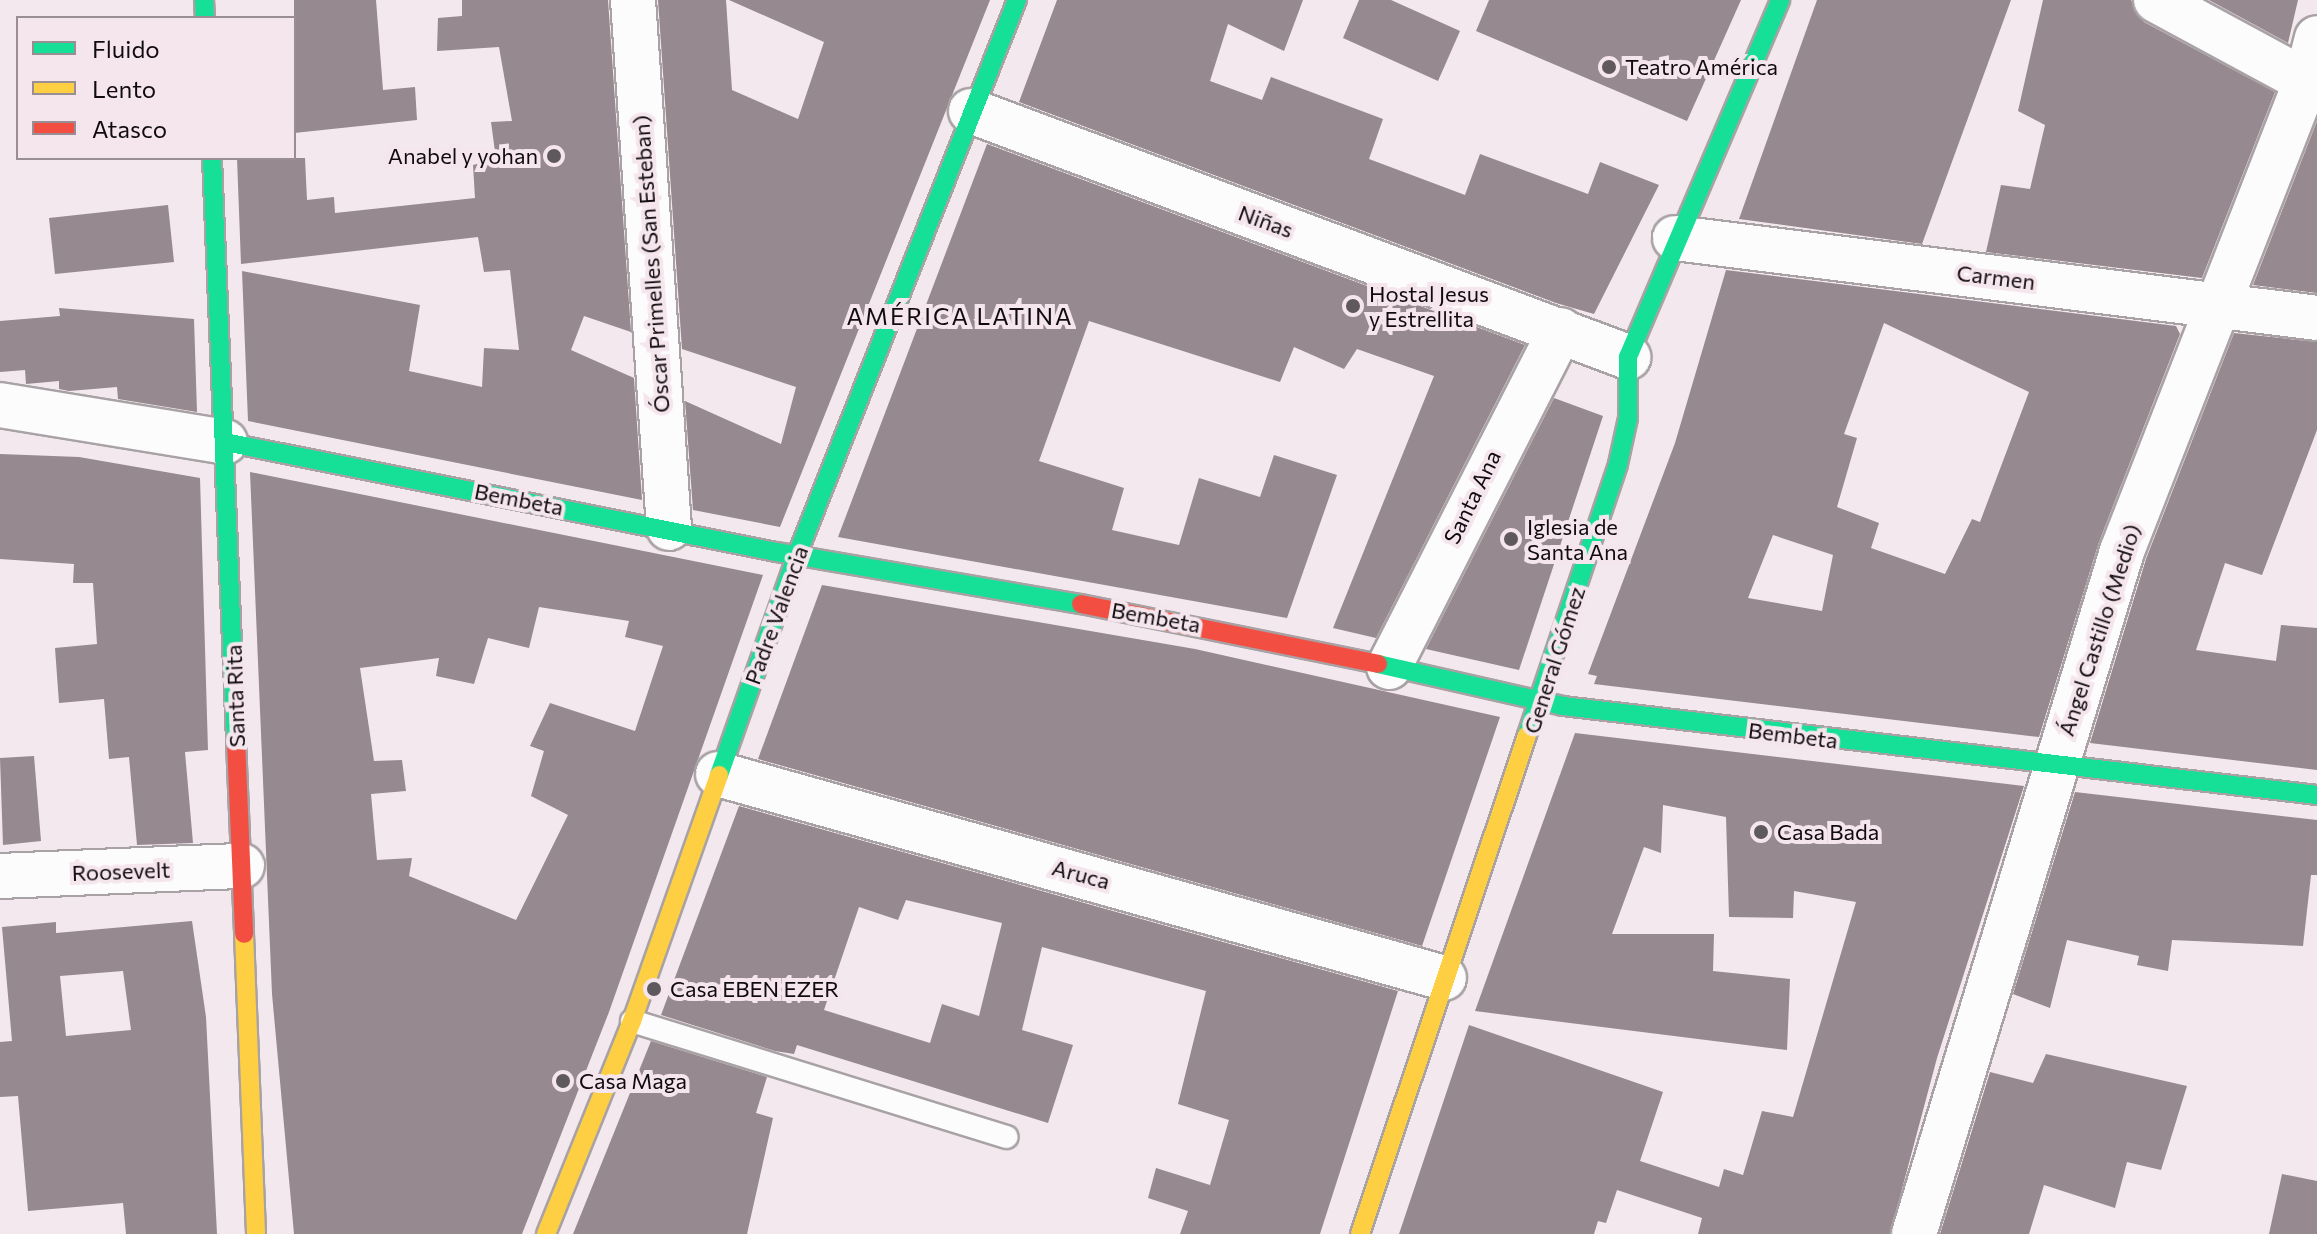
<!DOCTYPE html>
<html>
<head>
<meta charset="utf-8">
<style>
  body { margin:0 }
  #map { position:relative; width:2317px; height:1234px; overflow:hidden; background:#f2e8ed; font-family:Commissioner,sans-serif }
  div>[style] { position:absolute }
  .building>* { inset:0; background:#96898f }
  .roads { filter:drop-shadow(2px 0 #a8a2a5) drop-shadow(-2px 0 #a8a2a5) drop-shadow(0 2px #a8a2a5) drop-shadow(0 -2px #a8a2a5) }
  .lane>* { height:22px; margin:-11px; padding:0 11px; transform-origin:11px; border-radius:11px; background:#fdfcfc }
  .street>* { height:44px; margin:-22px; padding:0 22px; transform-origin:22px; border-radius:22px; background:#fdfcfc }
  .fast>* { height:18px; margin:-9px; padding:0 9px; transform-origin:9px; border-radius:9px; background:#16e098 }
  .slow>* { height:18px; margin:-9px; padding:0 9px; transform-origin:9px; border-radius:9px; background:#ffcf43 }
  .jam>* { height:18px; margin:-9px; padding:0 9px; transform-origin:9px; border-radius:9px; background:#f24e42 }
  .dots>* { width:22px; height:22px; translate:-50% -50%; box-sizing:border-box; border:4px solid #f5e5ec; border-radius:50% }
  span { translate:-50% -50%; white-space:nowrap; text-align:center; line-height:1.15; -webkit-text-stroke:8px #f5e5ec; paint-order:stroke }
  .poi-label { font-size:22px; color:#100b0e }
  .left { translate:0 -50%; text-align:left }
  .right { translate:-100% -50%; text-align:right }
  .street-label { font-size:22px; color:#100b0e }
  .neighbourhood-label { font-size:24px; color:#100b0e; letter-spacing:2px }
  .legend { position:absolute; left:16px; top:16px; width:280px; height:144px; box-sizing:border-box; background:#f5e5ec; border:2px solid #998e93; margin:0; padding:10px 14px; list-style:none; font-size:24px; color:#100b0e }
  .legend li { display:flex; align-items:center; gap:16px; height:40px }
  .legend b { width:40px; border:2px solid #998e93 }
</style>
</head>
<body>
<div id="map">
  <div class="building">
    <div style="clip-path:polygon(294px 0,376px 0,383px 90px,415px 87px,417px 120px,294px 133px)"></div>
    <div style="clip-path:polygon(462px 0,608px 0,631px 332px,584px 316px,571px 350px,634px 378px,642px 500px,248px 421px,242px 271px,420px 305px,409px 371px,482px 387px,484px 348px,519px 350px,510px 270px,484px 272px,478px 237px,241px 264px,237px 158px,305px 158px,307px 200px,334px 197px,335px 213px,475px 198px,473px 165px,496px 159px,491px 122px,512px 121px,499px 47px,437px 51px,438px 18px,462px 16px)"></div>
    <div style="clip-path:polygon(658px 0,726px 0,732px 90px,798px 119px,824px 42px,729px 0,990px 0,780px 527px,693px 510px,685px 401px,781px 444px,796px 387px,682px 349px)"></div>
    <div style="clip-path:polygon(1057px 0,1303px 0,1284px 51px,1228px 24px,1210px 81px,1262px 100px,1271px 77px,1383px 119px,1369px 159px,1465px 195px,1480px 154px,1588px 194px,1600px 162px,1659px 185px,1594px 314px,1556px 303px,1019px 102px)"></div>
    <div style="clip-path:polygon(1359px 0,1391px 0,1460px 31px,1438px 81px,1343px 38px)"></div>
    <div style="clip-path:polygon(1489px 0,1741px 0,1687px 121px,1476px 31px)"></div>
    <div style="clip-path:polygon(1817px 0,2011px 0,1922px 244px,1739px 219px)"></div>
    <div style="clip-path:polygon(2043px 0,2131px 0,2144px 22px,2275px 92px,2202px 278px,1986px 252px,2001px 185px,2030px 189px,2045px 125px,2018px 111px)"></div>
    <div style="clip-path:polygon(2209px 0,2298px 0,2288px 43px)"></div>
    <div style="clip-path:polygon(2317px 121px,2317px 293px,2253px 285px)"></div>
    <div style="clip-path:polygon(987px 144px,1525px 345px,1376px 638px,1333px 628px,1434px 376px,1357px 349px,1344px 369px,1294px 347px,1280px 382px,1089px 321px,1039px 461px,1124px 488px,1112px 530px,1179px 545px,1199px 478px,1260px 497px,1274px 455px,1337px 475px,1287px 618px,838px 537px)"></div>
    <div style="clip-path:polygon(168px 205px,174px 262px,55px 274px,49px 218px)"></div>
    <div style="clip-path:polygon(evenodd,1726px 270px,2176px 326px,2180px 334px,2099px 542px,2039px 737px,1594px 684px,1597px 676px,1588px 674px,1675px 443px,1726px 270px,1884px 323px,2029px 392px,1980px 522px,1972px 519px,1945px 574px,1871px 548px,1879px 523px,1837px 507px,1857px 438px,1844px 434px,1884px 323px,1726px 270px,1773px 535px,1833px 555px,1822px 611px,1748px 598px,1773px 535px)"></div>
    <div style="clip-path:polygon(59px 308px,194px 319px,197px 412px,118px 399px,117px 387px,69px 391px,59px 389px,59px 381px,26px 384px,25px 370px,0 372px,0 321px,60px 316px)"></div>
    <div style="clip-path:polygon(2234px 333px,2317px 342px,2317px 430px,2262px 575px,2225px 563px,2196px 650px,2276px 661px,2281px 625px,2317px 628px,2317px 770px,2090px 743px,2146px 559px)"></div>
    <div style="clip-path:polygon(1554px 398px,1603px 416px,1519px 670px,1426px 649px)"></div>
    <div style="clip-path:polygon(0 454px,79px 457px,200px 478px,208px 750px,185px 752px,193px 843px,137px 845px,129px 757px,109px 759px,104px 699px,59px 703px,55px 648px,97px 644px,93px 583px,73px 583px,74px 564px,0 559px)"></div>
    <div style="clip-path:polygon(evenodd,250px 472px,763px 575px,609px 1012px,522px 1234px,294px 1234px,272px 994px,250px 472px,539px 607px,629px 621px,625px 637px,663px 646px,635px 731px,550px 703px,530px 746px,544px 751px,531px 796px,568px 815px,516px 920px,409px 876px,412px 858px,377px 860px,371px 794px,406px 791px,402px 760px,374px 761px,360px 668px,439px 658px,436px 676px,474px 684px,488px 638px,529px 648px,539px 607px)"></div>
    <div style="clip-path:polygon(822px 585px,1195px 649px,1500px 717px,1422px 946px,758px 759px)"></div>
    <div style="clip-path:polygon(1575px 733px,2024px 786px,1937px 1058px,1890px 1234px,1698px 1234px,1702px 1218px,1617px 1190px,1606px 1223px,1598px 1221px,1594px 1234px,1399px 1234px,1469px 1025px,1663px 1092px,1640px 1161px,1719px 1187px,1724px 1169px,1743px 1175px,1762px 1111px,1793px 1117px,1856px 902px,1794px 891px,1793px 918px,1729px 917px,1726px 817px,1663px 805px,1661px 853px,1644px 847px,1612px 934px,1714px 934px,1713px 971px,1790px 979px,1787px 1050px,1475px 1011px)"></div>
    <div style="clip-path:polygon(34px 756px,41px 841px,3px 845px,0 758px)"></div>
    <div style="clip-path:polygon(2075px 792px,2317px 820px,2317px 875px,2311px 875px,2303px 946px,2172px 940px,2168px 971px,2137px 965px,2139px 956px,2067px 940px,2050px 1008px,2013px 994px)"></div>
    <div style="clip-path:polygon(evenodd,739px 806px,1398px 991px,1320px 1234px,1180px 1234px,1188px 1211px,1148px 1198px,1156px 1168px,1210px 1185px,1229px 1120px,1178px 1104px,1206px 991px,1042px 947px,1022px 1030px,1073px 1045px,1048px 1123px,797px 1045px,794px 1054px,775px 1051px,661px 1015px,739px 806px,906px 900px,1002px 923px,979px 1016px,942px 1004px,930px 1043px,824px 1010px,859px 907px,898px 920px,906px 900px)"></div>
    <div style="clip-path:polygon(evenodd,192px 921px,206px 1017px,217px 1234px,126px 1234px,123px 1203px,28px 1211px,18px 1096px,0 1097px,0 1042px,12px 1041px,2px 927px,56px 922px,56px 933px,192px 921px,123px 971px,131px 1030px,66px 1036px,60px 976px,123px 971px)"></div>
    <div style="clip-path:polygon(651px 1041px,767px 1077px,756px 1113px,773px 1118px,747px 1234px,573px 1234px)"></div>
    <div style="clip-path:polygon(2046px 1054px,2187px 1086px,2161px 1170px,2127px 1162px,2115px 1208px,2044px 1185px,2029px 1234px,1940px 1234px,1990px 1072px,2033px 1083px)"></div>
    <div style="clip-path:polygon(2282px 1174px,2317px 1181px,2317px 1234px,2269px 1234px)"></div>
  </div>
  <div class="roads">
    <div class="lane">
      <div style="left:632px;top:1021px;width:392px;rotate:17.2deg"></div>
    </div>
    <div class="street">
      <div style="left:633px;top:0;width:529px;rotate:86.1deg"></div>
      <div style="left:2156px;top:0;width:170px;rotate:28.4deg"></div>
      <div style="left:971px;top:111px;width:702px;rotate:20.53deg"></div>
      <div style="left:1675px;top:238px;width:647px;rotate:7.1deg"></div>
      <div style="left:0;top:405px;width:228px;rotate:9.3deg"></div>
      <div style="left:1389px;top:667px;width:378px;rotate:-63deg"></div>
      <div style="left:718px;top:774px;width:754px;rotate:15.69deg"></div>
      <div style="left:0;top:876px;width:242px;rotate:-2.4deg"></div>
      <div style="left:1914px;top:1234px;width:714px;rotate:-73.06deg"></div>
      <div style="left:2122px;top:551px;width:505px;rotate:-68.62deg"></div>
      <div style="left:2306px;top:81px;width:44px;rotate:-75.7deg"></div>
    </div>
    <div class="fast">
      <div style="left:204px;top:0;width:18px;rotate:87deg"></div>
      <div style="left:212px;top:158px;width:583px;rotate:87.64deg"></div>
      <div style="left:225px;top:442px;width:562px;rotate:11.29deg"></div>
      <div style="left:776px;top:552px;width:309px;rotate:9.7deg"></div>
      <div style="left:1378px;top:664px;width:190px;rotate:12.8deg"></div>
      <div style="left:1563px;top:706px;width:759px;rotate:6.73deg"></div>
      <div style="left:1527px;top:735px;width:286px;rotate:-71.4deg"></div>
      <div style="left:1618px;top:464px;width:47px;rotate:-77.7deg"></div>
      <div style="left:1628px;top:418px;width:61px;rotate:-90deg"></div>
      <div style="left:1628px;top:357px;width:388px;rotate:-66.9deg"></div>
      <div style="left:719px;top:775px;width:233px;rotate:-70.5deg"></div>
      <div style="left:797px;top:555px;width:597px;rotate:-68.38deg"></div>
    </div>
    <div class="slow">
      <div style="left:244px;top:934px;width:300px;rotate:87.7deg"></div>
      <div style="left:546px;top:1234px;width:230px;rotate:-68deg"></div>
      <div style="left:632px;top:1021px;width:261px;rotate:-70.5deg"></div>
      <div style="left:1360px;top:1234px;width:526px;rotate:-71.5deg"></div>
    </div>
    <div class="jam">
      <div style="left:1081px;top:604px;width:303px;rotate:11.4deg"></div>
      <div style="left:236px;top:741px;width:193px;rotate:87.6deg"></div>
    </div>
  </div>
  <div class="dots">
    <div style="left:1609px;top:67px;background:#5f585c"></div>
    <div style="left:554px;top:156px;background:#5f585c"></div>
    <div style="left:1353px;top:306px;background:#5f585c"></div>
    <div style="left:1511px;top:539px;background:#5f585c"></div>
    <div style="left:1761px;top:832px;background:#5f585c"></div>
    <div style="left:654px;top:989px;background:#5f585c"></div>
    <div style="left:563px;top:1081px;background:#5f585c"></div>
  </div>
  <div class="poi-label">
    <span class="left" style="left:1625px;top:67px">Teatro América</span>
    <span class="right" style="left:538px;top:156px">Anabel y yohan</span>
    <span class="left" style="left:1369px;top:306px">Hostal Jesus<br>y Estrellita</span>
    <span class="left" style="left:1527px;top:539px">Iglesia de<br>Santa Ana</span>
    <span class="left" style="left:1777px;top:832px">Casa Bada</span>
    <span class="left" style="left:670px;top:989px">Casa EBEN EZER</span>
    <span class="left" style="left:579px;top:1081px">Casa Maga</span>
  </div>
  <div class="street-label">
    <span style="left:1266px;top:221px;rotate:20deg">Niñas</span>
    <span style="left:651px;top:264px;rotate:-94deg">Óscar Primelles (San Esteban)</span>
    <span style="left:1996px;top:277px;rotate:7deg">Carmen</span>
    <span style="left:1472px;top:497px;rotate:-64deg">Santa Ana</span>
    <span style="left:519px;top:499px;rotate:11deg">Bembeta</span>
    <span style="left:776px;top:615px;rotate:-70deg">Padre Valencia</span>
    <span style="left:1156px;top:617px;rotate:10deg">Bembeta</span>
    <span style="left:2099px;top:630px;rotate:-72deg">Ángel Castillo (Medio)</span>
    <span style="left:1554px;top:660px;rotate:-72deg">General Gómez</span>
    <span style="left:235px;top:696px;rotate:-92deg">Santa Rita</span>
    <span style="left:1793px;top:735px;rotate:7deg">Bembeta</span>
    <span style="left:121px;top:871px;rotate:-2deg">Roosevelt</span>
    <span style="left:1081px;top:874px;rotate:15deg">Aruca</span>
  </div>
  <div class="neighbourhood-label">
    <span style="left:960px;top:316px">AMÉRICA LATINA</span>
  </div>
  <ul class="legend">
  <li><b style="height:10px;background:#16e098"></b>Fluido</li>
  <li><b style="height:10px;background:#ffcf43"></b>Lento</li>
  <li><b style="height:10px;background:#f24e42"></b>Atasco</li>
  </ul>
</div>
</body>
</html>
